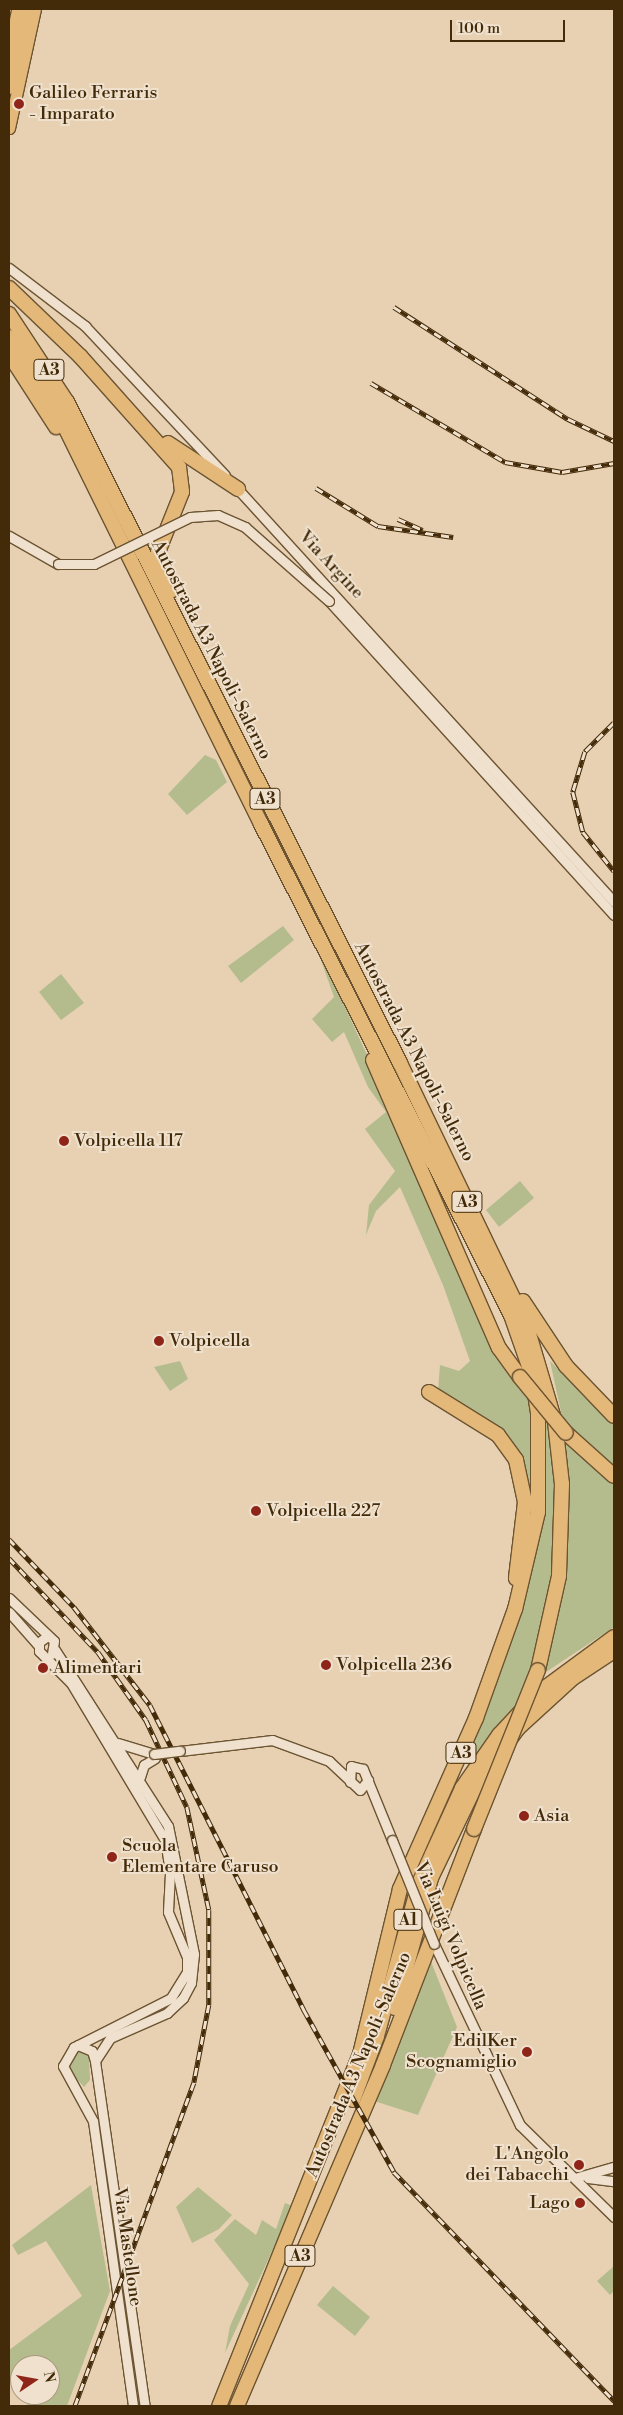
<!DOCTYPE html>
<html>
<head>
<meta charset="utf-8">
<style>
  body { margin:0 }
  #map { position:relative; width:623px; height:2415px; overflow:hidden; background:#e7d1b2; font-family:"Libre Bodoni",serif }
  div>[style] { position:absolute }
  .green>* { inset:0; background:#b4bc8d }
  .roads { filter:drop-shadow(1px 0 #6c5432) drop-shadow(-1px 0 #6c5432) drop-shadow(0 1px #6c5432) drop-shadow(0 -1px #6c5432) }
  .minor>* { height:9px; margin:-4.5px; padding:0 4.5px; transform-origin:4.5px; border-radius:4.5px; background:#efe1cd }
  .major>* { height:11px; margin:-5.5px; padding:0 5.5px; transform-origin:5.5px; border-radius:5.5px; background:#e4b879 }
  .highway>* { height:14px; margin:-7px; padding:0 7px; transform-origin:7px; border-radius:7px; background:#e4b879 }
  .rail>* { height:4.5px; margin-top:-2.25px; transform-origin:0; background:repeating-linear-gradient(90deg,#efe1cd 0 8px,#432a08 0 16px); box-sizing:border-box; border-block:1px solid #432a08 }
  .bridges { filter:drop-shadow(1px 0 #6c5432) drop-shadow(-1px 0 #6c5432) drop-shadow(0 1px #6c5432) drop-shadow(0 -1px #6c5432) }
  .minor-bridge>* { height:9px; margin:-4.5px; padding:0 4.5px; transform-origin:4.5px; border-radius:4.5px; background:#efe1cd }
  .highway-bridge>* { height:14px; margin:-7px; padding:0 7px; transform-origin:7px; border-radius:7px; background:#e4b879 }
  .dots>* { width:14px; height:14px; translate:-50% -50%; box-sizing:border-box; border:2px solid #efe1cd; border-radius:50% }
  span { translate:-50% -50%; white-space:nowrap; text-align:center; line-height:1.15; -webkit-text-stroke:4px #efe1cd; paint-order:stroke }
  .shield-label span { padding:1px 4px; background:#efe1cd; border:1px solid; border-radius:4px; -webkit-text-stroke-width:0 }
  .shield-label { font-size:16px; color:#432a08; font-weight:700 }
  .poi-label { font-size:18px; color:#432a08 }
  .left { translate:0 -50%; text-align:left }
  .right { translate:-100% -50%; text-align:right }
  .street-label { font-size:18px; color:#432a08 }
  .frame { position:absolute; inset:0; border:10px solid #432a08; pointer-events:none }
  .north { position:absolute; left:10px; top:2355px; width:50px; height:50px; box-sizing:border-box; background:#efe1cd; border:1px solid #aa987e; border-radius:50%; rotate:78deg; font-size:14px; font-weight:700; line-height:20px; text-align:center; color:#432a08 }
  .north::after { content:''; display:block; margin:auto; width:18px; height:22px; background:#8f2418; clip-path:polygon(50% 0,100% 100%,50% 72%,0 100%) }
  .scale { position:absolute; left:450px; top:20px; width:115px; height:22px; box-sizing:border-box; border:2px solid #432a08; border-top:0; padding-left:6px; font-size:15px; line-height:18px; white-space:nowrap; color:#432a08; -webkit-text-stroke:4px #efe1cd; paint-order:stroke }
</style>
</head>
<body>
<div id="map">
  <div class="green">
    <div style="clip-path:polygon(205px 755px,216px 760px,227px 782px,187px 815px,168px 794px)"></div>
    <div style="clip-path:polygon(283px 926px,294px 940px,241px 983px,228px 966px)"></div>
    <div style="clip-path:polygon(312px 935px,518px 1384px,532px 1405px,532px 1511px,527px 1474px,513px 1444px,438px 1391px,440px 1365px,459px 1371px,470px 1361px,443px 1285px,400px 1187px,376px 1211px,366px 1235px,369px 1205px,395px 1171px,365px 1129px,386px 1112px,368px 1087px,344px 1032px,332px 1042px,312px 1019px,334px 997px)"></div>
    <div style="clip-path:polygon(61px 974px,84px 1003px,61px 1020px,39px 992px)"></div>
    <div style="clip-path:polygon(520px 1181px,534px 1198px,499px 1227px,486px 1210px)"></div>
    <div style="clip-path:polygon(180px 1361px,188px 1379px,170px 1391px,154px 1367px)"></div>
    <div style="clip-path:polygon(550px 1361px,614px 1425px,614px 1469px,563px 1421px)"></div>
    <div style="clip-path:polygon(544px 1416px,550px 1422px,555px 1452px,558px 1541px,544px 1634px,521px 1703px,471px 1766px,461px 1761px,543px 1504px)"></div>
    <div style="clip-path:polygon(565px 1441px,614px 1484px,614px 1627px,543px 1674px,567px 1550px)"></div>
    <div style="clip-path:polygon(428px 1954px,457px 2027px,418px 2115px,371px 2100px)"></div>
    <div style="clip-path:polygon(80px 2049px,89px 2057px,90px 2080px,84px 2087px,68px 2070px,69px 2058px)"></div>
    <div style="clip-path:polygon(91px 2185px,110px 2291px,67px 2406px,28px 2406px,21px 2395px,50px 2395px,50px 2365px,20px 2365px,20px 2394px,9px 2377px,9px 2350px,82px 2296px,46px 2241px,18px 2255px,12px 2245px)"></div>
    <div style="clip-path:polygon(198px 2187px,232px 2215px,219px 2229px,192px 2243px,176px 2207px)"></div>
    <div style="clip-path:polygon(285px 2203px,293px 2206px,225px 2353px,230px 2326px,249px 2284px,214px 2240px,235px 2219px,256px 2235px,262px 2220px,276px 2229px)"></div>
    <div style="clip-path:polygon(614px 2266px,614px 2291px,610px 2295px,597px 2281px)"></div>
    <div style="clip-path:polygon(333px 2286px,370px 2317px,355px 2336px,317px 2305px)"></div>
  </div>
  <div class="roads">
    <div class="minor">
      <div style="left:9px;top:268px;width:96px;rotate:37.3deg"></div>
      <div style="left:85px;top:326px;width:204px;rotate:46.8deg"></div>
      <div style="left:235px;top:486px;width:563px;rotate:47.66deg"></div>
      <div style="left:9px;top:536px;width:56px;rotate:29.7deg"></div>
      <div style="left:329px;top:601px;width:424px;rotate:47.8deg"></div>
      <div style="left:9px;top:1598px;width:62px;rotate:43.7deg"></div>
      <div style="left:54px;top:1641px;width:13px;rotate:99deg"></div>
      <div style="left:9px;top:1612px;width:44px;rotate:48.7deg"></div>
      <div style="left:46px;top:1637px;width:9px;rotate:144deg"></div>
      <div style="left:39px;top:1642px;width:9px;rotate:90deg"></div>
      <div style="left:39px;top:1651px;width:45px;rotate:45deg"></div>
      <div style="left:71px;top:1683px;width:183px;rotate:59.1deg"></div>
      <div style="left:165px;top:1840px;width:33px;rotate:81deg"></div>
      <div style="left:170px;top:1873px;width:39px;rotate:93deg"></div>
      <div style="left:168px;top:1912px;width:49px;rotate:67.1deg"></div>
      <div style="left:187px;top:1957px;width:15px;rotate:90deg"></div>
      <div style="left:187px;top:1972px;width:31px;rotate:122deg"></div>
      <div style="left:171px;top:1998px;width:109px;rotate:153.2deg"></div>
      <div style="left:74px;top:2047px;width:22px;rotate:120deg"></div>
      <div style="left:63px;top:2066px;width:63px;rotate:61.4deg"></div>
      <div style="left:93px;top:2121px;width:288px;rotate:82deg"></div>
      <div style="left:55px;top:1650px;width:209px;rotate:57.3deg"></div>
      <div style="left:168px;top:1826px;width:131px;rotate:78.5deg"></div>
      <div style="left:194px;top:1954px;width:29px;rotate:96deg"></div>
      <div style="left:191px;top:1983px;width:17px;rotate:118deg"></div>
      <div style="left:183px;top:1998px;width:22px;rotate:137deg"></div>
      <div style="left:167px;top:2013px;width:62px;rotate:156.3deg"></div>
      <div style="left:110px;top:2038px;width:27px;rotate:123deg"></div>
      <div style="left:95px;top:2061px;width:349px;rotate:81.8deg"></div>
      <div style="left:118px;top:1743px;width:38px;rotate:17deg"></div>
      <div style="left:180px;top:1751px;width:93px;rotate:-6.8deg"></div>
      <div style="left:272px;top:1740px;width:61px;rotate:20.2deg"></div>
      <div style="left:329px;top:1761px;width:42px;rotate:43.1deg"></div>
      <div style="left:360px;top:1790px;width:13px;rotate:-51deg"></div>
      <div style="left:140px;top:1777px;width:13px;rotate:-72deg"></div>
      <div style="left:144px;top:1765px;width:13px;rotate:-32deg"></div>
      <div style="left:350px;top:1782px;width:16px;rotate:-86deg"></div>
      <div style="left:351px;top:1766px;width:12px;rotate:14deg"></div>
      <div style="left:363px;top:1769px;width:77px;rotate:67.8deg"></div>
      <div style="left:434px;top:1944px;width:200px;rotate:64.6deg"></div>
      <div style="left:520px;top:2125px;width:132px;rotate:44.4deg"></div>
      <div style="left:78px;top:2045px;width:15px;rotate:23deg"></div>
      <div style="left:92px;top:2051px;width:10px;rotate:73deg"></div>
      <div style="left:578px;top:2177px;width:37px;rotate:-16deg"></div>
      <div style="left:588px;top:2178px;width:26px;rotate:7deg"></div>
    </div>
    <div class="major">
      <div style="left:9px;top:48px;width:40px;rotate:-78deg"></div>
      <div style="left:9px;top:128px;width:122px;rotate:-77.7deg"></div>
    </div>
    <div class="highway">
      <div style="left:9px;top:87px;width:80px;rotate:-77.7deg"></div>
      <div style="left:9px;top:288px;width:98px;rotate:43.8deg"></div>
      <div style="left:80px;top:356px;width:149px;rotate:48.3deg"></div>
      <div style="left:179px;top:467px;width:25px;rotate:83deg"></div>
      <div style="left:182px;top:492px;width:65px;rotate:111.8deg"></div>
      <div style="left:158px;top:552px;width:41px;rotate:71.6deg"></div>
      <div style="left:9px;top:314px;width:105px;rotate:56.6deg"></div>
      <div style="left:67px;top:402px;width:740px;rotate:63.26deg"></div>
      <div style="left:400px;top:1063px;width:293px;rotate:64.3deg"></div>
      <div style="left:527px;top:1327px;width:99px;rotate:73.6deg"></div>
      <div style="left:555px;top:1422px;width:62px;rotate:83.6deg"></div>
      <div style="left:562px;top:1484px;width:92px;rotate:91.9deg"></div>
      <div style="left:559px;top:1576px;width:96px;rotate:102.6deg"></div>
      <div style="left:9px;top:337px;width:84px;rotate:56.7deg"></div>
      <div style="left:55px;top:407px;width:465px;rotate:63.7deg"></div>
      <div style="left:261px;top:824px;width:551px;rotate:63.02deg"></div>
      <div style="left:511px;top:1315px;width:64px;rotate:70.7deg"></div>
      <div style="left:532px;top:1375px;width:37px;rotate:81deg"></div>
      <div style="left:538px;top:1412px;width:100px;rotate:90deg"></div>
      <div style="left:538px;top:1512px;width:100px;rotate:103.3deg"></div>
      <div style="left:515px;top:1609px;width:116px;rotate:109.7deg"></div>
      <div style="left:476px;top:1718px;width:187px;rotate:114deg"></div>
      <div style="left:400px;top:1889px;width:170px;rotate:103.6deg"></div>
      <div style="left:360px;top:2054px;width:379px;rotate:111.8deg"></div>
      <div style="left:9px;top:354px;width:87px;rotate:57.2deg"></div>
      <div style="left:168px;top:443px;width:84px;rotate:33.3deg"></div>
      <div style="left:373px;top:1060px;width:314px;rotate:66.4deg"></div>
      <div style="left:499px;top:1348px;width:36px;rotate:54deg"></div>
      <div style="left:523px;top:1301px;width:78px;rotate:56.5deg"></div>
      <div style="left:566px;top:1366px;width:69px;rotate:46.2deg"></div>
      <div style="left:429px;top:1392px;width:81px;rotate:31.9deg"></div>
      <div style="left:498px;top:1435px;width:31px;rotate:54deg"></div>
      <div style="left:516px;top:1460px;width:43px;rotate:77.9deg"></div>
      <div style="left:525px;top:1502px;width:77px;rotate:96.8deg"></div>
      <div style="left:566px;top:1433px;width:64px;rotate:41.9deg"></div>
      <div style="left:395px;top:2008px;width:135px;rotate:-74.5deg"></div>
      <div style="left:431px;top:1878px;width:101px;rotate:-64.2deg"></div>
      <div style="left:475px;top:1787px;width:73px;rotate:-53.9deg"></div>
      <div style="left:518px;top:1728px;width:74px;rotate:-42.3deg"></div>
      <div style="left:573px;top:1678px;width:49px;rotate:-33.4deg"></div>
      <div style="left:353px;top:2100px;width:68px;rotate:-69.4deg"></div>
      <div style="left:377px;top:2036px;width:159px;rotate:-74.6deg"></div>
      <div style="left:419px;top:1883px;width:104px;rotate:-65.6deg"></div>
      <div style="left:462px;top:1788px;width:65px;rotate:-55.1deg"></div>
      <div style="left:499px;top:1735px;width:57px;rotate:-47.1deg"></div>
      <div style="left:538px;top:1693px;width:94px;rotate:-36.4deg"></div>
      <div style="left:237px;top:2406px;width:371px;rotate:-66.8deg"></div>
      <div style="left:383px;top:2065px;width:253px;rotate:-68.9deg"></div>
    </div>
  </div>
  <div class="rail">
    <div style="left:394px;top:307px;width:207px;rotate:32.8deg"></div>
    <div style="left:568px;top:419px;width:51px;rotate:25.6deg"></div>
    <div style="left:371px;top:383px;width:156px;rotate:30.5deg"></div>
    <div style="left:505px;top:462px;width:58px;rotate:10deg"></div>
    <div style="left:562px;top:472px;width:53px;rotate:-9.8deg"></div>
    <div style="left:316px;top:488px;width:73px;rotate:31.5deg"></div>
    <div style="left:378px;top:526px;width:76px;rotate:8.3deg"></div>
    <div style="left:398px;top:519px;width:27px;rotate:24deg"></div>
    <div style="left:614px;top:723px;width:41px;rotate:135deg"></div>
    <div style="left:585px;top:752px;width:42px;rotate:106.7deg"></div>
    <div style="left:573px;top:792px;width:41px;rotate:76deg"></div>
    <div style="left:583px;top:832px;width:50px;rotate:51.5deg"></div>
    <div style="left:9px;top:1539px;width:94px;rotate:46.3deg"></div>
    <div style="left:74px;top:1607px;width:124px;rotate:52.2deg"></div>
    <div style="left:150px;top:1705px;width:342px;rotate:63.2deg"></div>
    <div style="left:304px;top:2010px;width:185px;rotate:60.9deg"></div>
    <div style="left:394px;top:2172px;width:318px;rotate:46.1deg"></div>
    <div style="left:9px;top:1558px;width:129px;rotate:46.6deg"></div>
    <div style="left:98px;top:1652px;width:83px;rotate:54.8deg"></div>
    <div style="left:146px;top:1720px;width:96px;rotate:64.8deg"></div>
    <div style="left:187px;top:1807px;width:105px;rotate:77.9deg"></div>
    <div style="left:209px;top:1910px;width:95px;rotate:90deg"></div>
    <div style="left:209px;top:2005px;width:79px;rotate:100.9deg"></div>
    <div style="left:194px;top:2083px;width:344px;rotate:110.2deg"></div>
  </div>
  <div class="bridges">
    <div class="minor-bridge">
      <div style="left:58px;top:564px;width:36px"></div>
      <div style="left:94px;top:564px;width:107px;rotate:-26.1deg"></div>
      <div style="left:190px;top:517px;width:28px;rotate:-4deg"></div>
      <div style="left:218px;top:515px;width:30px;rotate:24deg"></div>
      <div style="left:245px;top:527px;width:112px;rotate:41.4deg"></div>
      <div style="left:154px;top:1754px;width:26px;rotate:-7deg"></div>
      <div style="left:392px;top:1840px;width:112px;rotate:68deg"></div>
    </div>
    <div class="highway-bridge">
      <div style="left:520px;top:1377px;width:72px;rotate:50.6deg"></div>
      <div style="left:474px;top:1829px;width:171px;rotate:-68.1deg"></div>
    </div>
  </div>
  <div class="dots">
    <div style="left:19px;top:104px;background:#8f2418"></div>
    <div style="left:64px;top:1141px;background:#8f2418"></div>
    <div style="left:159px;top:1341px;background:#8f2418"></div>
    <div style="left:256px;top:1511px;background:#8f2418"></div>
    <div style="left:326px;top:1665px;background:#8f2418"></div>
    <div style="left:43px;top:1668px;background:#8f2418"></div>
    <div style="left:524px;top:1816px;background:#8f2418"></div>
    <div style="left:112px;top:1857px;background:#8f2418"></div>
    <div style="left:527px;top:2052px;background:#8f2418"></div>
    <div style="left:579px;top:2165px;background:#8f2418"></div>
    <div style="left:580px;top:2203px;background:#8f2418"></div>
  </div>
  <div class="shield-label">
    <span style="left:49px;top:370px">A3</span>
    <span style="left:265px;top:799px">A3</span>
    <span style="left:467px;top:1202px">A3</span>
    <span style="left:461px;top:1753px">A3</span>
    <span style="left:408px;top:1920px">A1</span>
    <span style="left:300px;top:2256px">A3</span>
  </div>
  <div class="poi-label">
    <span class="left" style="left:29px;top:104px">Galileo Ferraris<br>- Imparato</span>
    <span class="left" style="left:74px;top:1141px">Volpicella 117</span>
    <span class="left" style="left:169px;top:1341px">Volpicella</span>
    <span class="left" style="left:266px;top:1511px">Volpicella 227</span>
    <span class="left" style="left:336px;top:1665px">Volpicella 236</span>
    <span class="left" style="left:53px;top:1668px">Alimentari</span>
    <span class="left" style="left:534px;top:1816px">Asia</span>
    <span class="left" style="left:122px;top:1857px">Scuola<br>Elementare Caruso</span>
    <span class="right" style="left:517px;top:2052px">EdilKer<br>Scognamiglio</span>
    <span class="right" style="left:569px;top:2165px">L'Angolo<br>dei Tabacchi</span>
    <span class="right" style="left:570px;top:2203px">Lago</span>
  </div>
  <div class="street-label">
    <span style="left:331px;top:565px;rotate:47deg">Via Argine</span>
    <span style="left:211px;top:650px;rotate:63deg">Autostrada A3 Napoli-Salerno</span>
    <span style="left:414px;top:1052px;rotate:63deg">Autostrada A3 Napoli-Salerno</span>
    <span style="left:450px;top:1936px;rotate:67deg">Via Luigi Volpicella</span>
    <span style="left:359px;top:2065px;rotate:-67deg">Autostrada A3 Napoli-Salerno</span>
    <span style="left:127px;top:2247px;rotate:82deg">Via Mastellone</span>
  </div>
  <div class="frame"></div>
  <div class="north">N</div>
  <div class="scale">100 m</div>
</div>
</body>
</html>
